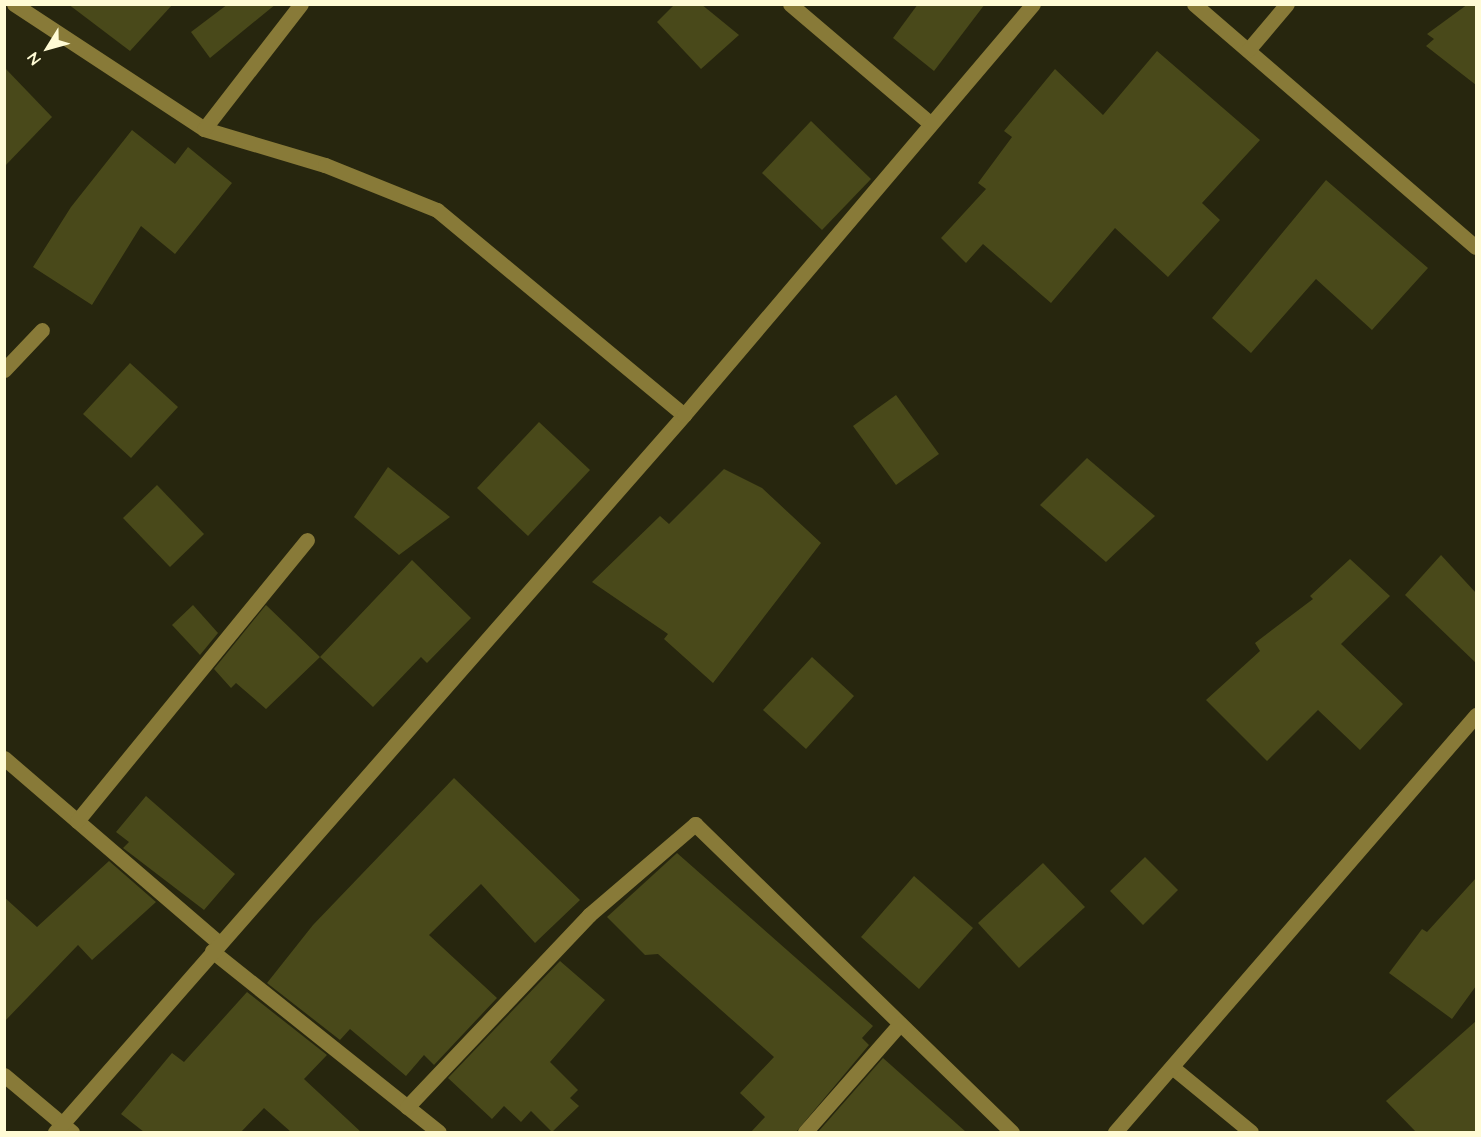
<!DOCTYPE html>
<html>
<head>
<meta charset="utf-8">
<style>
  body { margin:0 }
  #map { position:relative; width:1481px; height:1137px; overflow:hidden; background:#27260e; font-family:Quicksand,sans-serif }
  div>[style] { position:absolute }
  .building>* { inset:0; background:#49491a }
  .minor>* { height:15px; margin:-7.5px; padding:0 7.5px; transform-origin:7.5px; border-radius:7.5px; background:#887a38 }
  span { translate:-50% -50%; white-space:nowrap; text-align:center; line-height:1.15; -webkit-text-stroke:4.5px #27260e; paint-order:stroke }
  .frame { position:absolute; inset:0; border:6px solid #fffbd5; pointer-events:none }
  .north { position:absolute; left:18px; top:18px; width:60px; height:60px; -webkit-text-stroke:4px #27260e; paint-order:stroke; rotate:233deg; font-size:16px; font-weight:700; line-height:24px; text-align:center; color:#fffbd5 }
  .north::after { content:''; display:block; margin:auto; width:21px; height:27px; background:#fffbd5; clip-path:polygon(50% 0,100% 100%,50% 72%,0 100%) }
</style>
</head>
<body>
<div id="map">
  <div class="building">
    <div style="clip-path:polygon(68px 4px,173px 4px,130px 51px)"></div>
    <div style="clip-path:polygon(228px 4px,276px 4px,210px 58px,191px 32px)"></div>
    <div style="clip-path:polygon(675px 4px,701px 4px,739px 35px,701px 69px,657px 22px)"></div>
    <div style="clip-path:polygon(918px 4px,985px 4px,934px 71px,893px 38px)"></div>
    <div style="clip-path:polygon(1468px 4px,1476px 4px,1476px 85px,1426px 46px,1434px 39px,1427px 34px)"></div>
    <div style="clip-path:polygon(1157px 51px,1260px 140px,1202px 203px,1220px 220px,1168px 277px,1115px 228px,1051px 303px,983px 244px,966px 263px,941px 238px,986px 189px,978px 183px,1012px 137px,1004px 131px,1055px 69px,1103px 115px)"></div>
    <div style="clip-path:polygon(4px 67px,52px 117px,4px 167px)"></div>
    <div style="clip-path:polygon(811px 121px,871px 179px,822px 230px,762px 173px)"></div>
    <div style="clip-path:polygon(132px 130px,175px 164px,188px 147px,232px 183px,175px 254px,141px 226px,92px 305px,33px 267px,71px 207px)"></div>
    <div style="clip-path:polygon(1326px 180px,1428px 268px,1372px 330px,1316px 279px,1251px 353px,1212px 318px)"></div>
    <div style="clip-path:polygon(130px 363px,178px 407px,131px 458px,83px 414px)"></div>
    <div style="clip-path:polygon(896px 395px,939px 454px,896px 485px,853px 426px)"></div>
    <div style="clip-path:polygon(539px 422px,590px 470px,528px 536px,477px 488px)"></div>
    <div style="clip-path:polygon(1087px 458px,1155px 516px,1106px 562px,1040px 505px)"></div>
    <div style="clip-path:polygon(388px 467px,450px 517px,399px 555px,354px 517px)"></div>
    <div style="clip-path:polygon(724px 469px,762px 488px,821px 543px,713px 683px,664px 639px,668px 634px,592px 582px,660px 516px,669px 524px)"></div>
    <div style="clip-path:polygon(157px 485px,204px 534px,170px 567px,123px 518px)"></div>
    <div style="clip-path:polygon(1441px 555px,1476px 593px,1476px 663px,1405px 595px)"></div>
    <div style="clip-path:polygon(1350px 559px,1390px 596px,1341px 644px,1403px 704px,1360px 750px,1318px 710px,1267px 761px,1206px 700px,1260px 651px,1255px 643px,1313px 599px,1310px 596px)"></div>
    <div style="clip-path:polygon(412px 560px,471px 618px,427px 663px,421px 657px,373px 707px,320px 657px)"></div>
    <div style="clip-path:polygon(193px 605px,218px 633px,200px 655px,172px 625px)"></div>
    <div style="clip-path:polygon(266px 605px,320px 657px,266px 709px,236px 683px,231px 688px,214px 669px)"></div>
    <div style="clip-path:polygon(812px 657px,854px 696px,806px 749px,763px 710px)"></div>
    <div style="clip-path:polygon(454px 778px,580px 900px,535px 943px,481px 884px,429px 935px,497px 998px,434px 1065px,424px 1055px,406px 1076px,350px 1029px,340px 1040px,267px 983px,313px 925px)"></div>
    <div style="clip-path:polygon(146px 796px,235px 874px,204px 910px,123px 848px,129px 842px,116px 832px)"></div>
    <div style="clip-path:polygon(677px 853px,873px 1026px,862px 1038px,869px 1045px,796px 1132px,751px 1132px,765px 1117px,740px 1093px,774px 1057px,658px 954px,645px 955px,607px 917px)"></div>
    <div style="clip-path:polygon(1145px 857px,1178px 890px,1143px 925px,1110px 891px)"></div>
    <div style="clip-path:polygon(109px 861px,156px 902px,92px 960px,78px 945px,4px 1022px,4px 897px,37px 927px)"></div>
    <div style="clip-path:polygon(1043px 863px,1085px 907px,1019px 968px,978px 923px)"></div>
    <div style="clip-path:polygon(914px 876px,973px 928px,919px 989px,861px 937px)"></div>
    <div style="clip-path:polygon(1476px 878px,1476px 986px,1452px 1019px,1389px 973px,1422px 929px,1427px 932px)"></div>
    <div style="clip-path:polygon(560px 961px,605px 1000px,550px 1062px,578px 1090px,570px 1098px,579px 1106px,552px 1132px,531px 1111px,521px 1122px,504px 1106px,492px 1119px,448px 1078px)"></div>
    <div style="clip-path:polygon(247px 992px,327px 1055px,304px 1079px,361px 1132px,291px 1132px,264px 1108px,241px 1132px,144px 1132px,121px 1114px,172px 1053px,184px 1062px)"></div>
    <div style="clip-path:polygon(1476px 1021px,1476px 1132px,1416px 1132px,1386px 1101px)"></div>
    <div style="clip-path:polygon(883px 1058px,966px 1132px,818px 1132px)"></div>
  </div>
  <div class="minor">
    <div style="left:14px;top:4px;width:227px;rotate:33.3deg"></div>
    <div style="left:204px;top:129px;width:126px;rotate:16.6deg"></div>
    <div style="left:325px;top:165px;width:121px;rotate:21.9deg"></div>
    <div style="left:437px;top:210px;width:321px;rotate:39.7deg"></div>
    <div style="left:790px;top:4px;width:184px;rotate:40.4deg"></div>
    <div style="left:1194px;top:4px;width:372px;rotate:40.8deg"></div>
    <div style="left:1248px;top:50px;width:60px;rotate:-49.7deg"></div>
    <div style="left:204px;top:129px;width:158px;rotate:-52.2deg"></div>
    <div style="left:4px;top:370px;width:55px;rotate:-46.5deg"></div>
    <div style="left:4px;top:758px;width:284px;rotate:40.7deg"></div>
    <div style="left:77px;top:821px;width:363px;rotate:-50.7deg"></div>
    <div style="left:212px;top:951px;width:290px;rotate:38.6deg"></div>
    <div style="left:1172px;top:1067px;width:102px;rotate:39.4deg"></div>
    <div style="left:4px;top:1075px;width:89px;rotate:40deg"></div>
    <div style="left:407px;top:1107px;width:265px;rotate:-46.5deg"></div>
    <div style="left:589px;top:915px;width:140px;rotate:-40.6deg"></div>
    <div style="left:695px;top:824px;width:442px;rotate:44.2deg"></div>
    <div style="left:55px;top:1132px;width:954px;rotate:-48.74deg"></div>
    <div style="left:684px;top:415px;width:539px;rotate:-49.66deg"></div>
    <div style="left:805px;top:1132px;width:144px;rotate:-48.7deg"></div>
    <div style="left:1115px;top:1132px;width:552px;rotate:-49.12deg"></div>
  </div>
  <div class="frame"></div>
  <div class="north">N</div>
</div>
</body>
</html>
